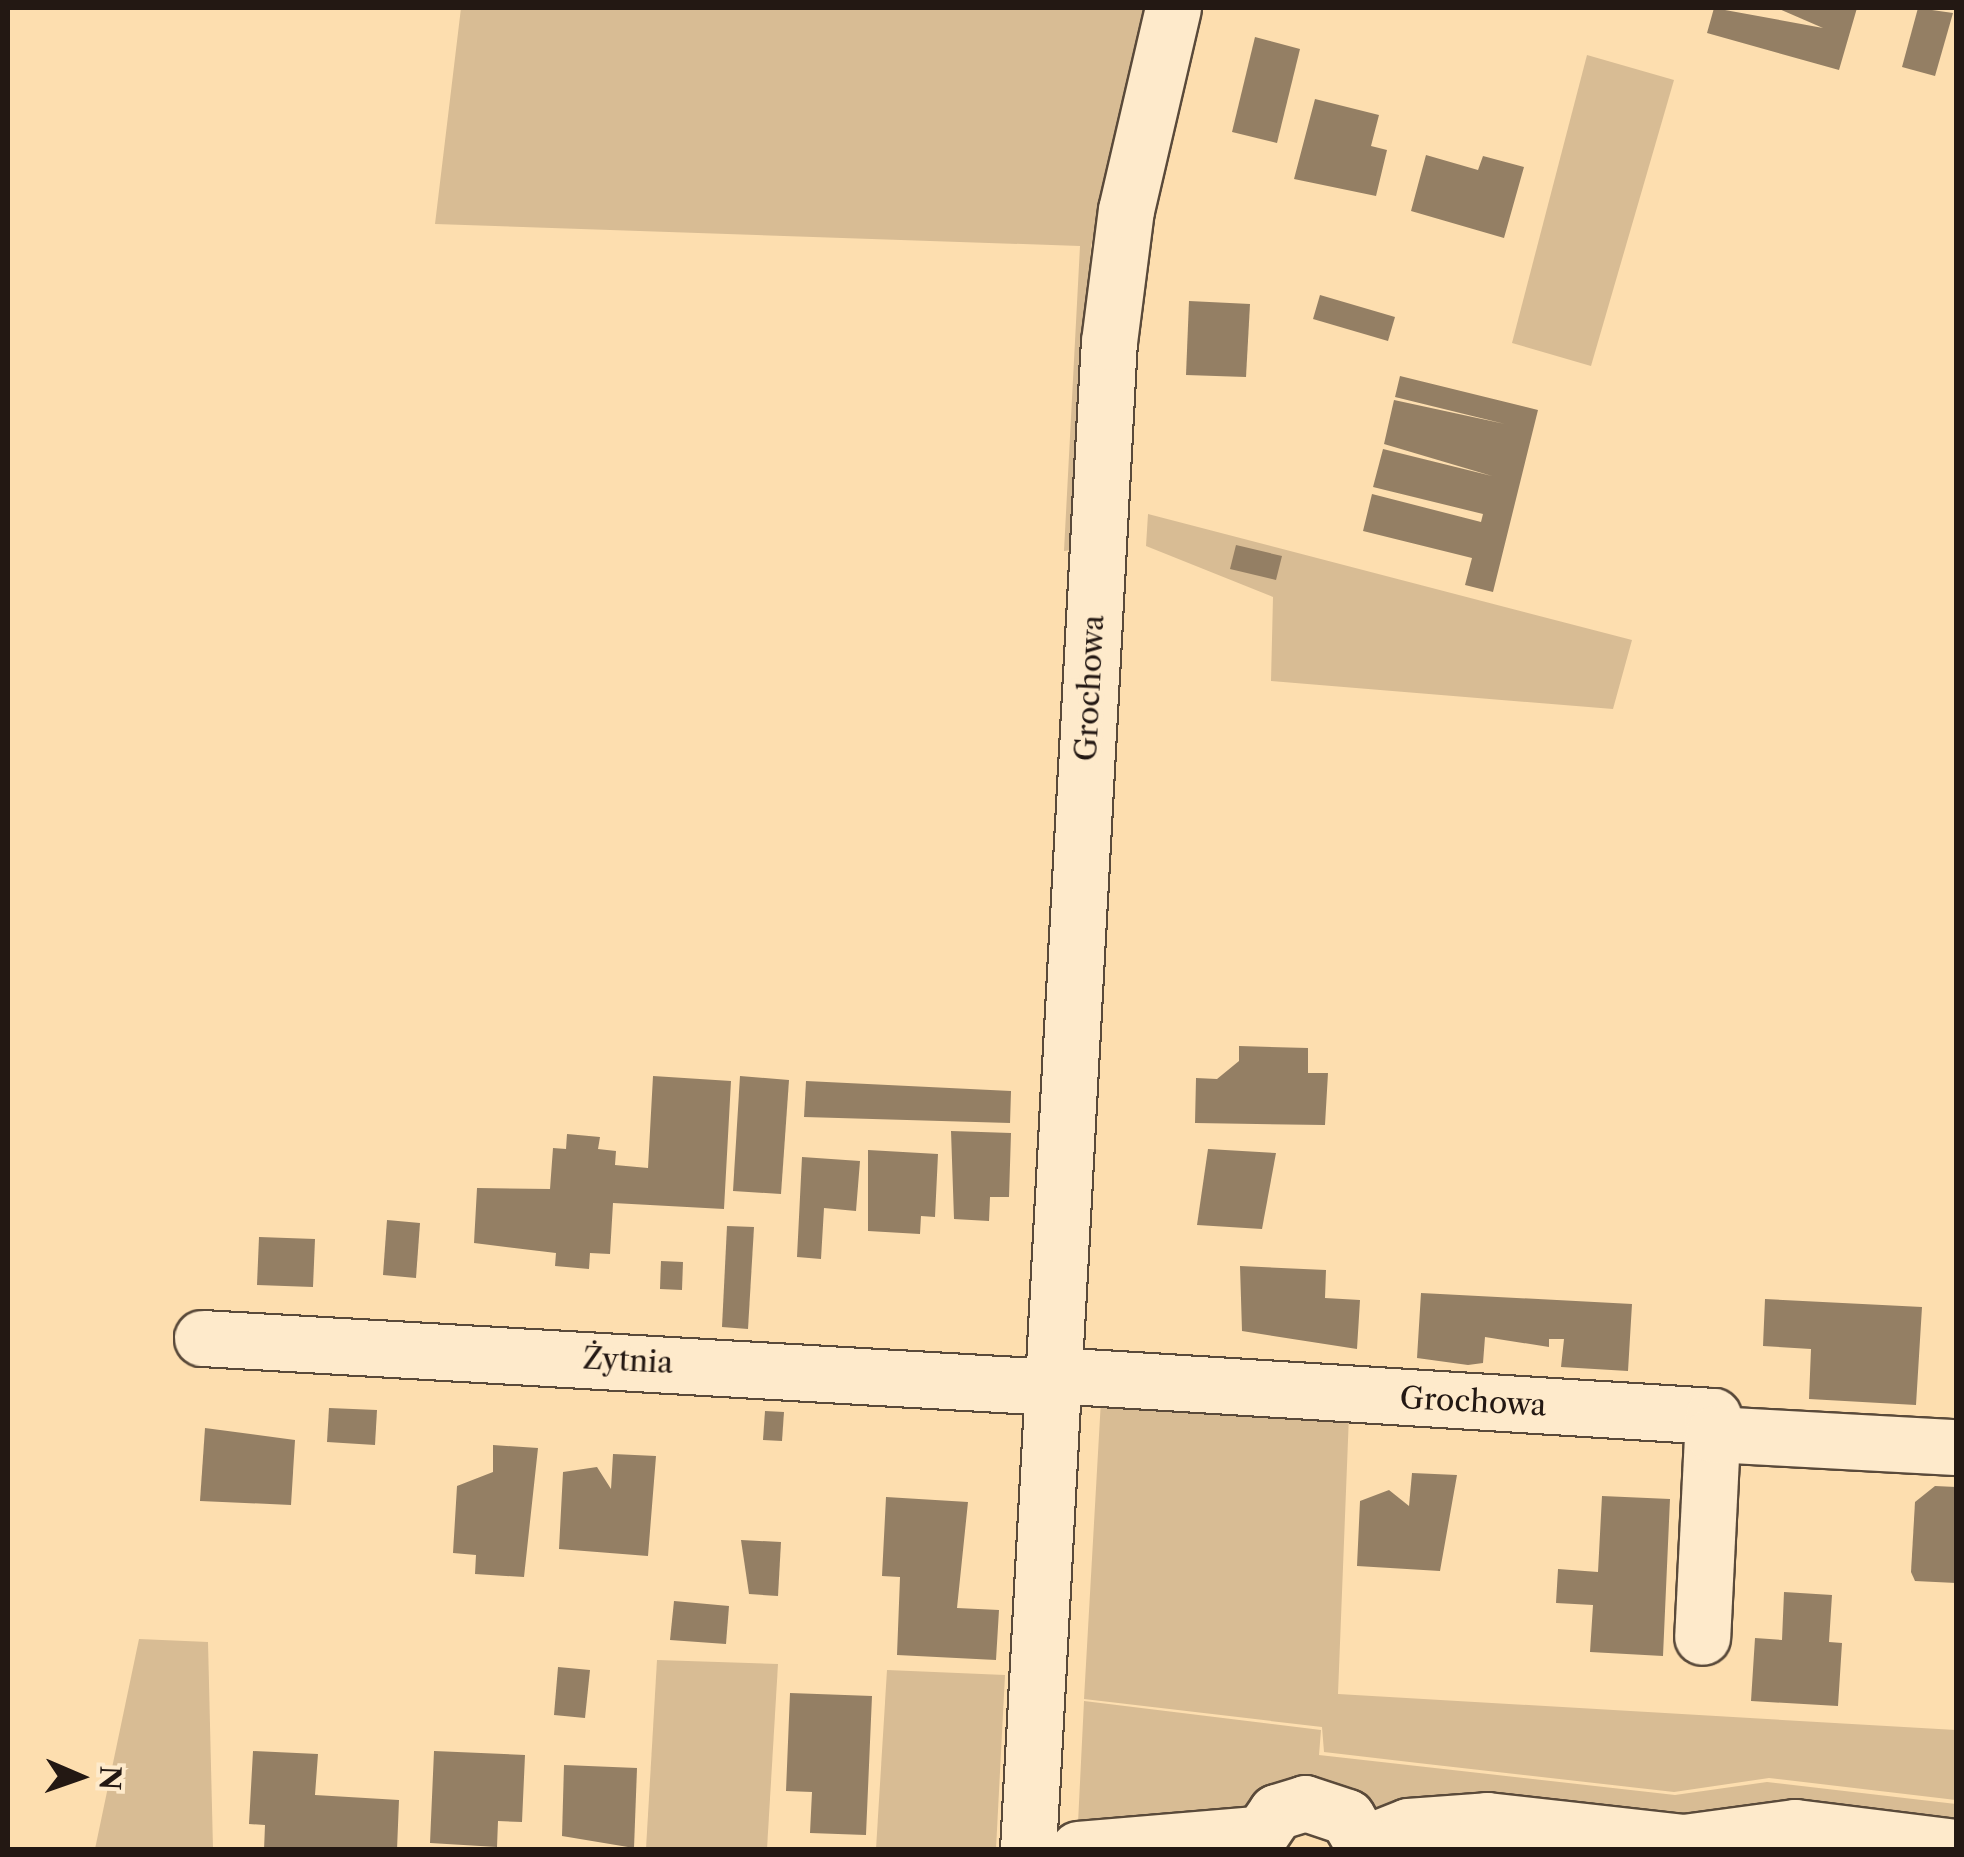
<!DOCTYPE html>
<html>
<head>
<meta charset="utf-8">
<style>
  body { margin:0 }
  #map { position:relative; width:1964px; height:1857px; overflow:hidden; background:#fddeaf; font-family:"Libre Caslon Text",serif }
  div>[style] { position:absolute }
  .green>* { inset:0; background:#d8bc94 }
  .building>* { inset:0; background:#947f64 }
  .roads { filter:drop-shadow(2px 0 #5a4a3a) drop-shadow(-2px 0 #5a4a3a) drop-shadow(0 2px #5a4a3a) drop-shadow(0 -2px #5a4a3a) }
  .minor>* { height:55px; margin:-27.5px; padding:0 27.5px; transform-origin:27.5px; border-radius:27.5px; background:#feeacb }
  span { translate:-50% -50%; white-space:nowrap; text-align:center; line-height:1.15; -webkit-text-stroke:10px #feeacb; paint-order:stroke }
  .street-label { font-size:30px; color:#231813 }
  .frame { position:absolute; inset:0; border:10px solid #231813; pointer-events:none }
  .north { position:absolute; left:30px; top:1727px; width:100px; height:100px; -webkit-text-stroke:8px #feeacb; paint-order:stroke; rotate:92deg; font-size:28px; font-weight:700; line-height:40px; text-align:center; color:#231813 }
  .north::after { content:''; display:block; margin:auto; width:35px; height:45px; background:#231813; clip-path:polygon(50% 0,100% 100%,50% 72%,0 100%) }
</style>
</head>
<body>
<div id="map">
  <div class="green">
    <div style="clip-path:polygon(461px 8px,1147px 8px,1091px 246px,1072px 550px,1064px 551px,1080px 246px,435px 224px)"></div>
    <div style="clip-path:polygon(1587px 55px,1674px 80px,1591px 366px,1512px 343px)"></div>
    <div style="clip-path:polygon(1148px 514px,1632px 640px,1613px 709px,1271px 681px,1273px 597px,1146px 546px)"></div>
    <div style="clip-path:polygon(1101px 1400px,1349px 1415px,1338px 1694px,1956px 1730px,1956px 1800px,1769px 1778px,1674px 1792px,1418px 1763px,1324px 1752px,1322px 1727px,1084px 1699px)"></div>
    <div style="clip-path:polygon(139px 1639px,208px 1642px,213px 1849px,95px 1849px)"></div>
    <div style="clip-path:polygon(657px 1660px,778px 1664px,767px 1849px,646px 1849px)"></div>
    <div style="clip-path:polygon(887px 1670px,1005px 1675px,996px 1849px,876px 1849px)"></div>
    <div style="clip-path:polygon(1084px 1701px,1321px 1730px,1319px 1755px,1675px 1795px,1767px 1782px,1956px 1804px,1956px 1829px,1368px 1809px,1078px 1823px)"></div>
  </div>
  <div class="building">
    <div style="clip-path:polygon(1714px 8px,1823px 28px,1777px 8px,1857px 8px,1839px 70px,1707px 33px)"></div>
    <div style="clip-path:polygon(1918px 8px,1953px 13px,1935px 76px,1902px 67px)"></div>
    <div style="clip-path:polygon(1255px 37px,1300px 49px,1277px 143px,1232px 132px)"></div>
    <div style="clip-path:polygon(1315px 99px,1379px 115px,1371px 146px,1387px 150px,1376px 196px,1294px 179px)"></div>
    <div style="clip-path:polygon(1426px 155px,1478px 170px,1483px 156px,1524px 167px,1504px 238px,1411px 211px)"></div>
    <div style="clip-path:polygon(1320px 295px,1395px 317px,1388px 341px,1313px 319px)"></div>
    <div style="clip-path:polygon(1189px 301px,1250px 304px,1246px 377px,1186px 375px)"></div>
    <div style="clip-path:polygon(1400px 376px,1538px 410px,1493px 592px,1465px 585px,1472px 558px,1363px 531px,1372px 494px,1481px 522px,1483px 514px,1373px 487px,1383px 449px,1492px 476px,1384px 444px,1394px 400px,1505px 424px,1395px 397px)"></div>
    <div style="clip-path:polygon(1236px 545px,1282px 556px,1276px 580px,1230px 569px)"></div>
    <div style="clip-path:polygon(1239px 1046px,1308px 1048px,1308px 1073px,1328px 1073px,1325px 1125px,1195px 1123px,1196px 1078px,1217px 1079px,1239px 1061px)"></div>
    <div style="clip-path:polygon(653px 1076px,731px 1081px,724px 1209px,613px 1203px,610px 1254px,590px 1253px,589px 1269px,555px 1266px,556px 1253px,474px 1243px,477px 1188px,550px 1189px,553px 1148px,566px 1149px,567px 1134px,600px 1137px,598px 1149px,616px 1151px,615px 1165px,648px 1168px)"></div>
    <div style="clip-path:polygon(740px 1076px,789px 1080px,781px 1194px,733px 1191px)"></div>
    <div style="clip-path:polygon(806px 1081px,1011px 1091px,1010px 1123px,804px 1117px)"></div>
    <div style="clip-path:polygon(951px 1131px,1011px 1133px,1009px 1197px,990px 1197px,989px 1221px,954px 1219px)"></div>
    <div style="clip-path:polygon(1208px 1149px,1276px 1153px,1262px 1229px,1197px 1225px)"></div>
    <div style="clip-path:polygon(868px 1150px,938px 1154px,935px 1217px,921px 1216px,920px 1234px,868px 1231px)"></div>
    <div style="clip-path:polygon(802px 1157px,860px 1161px,856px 1211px,824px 1208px,821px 1259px,797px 1257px)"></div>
    <div style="clip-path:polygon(387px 1220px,420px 1223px,416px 1278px,383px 1275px)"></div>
    <div style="clip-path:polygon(727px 1226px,754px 1227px,748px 1329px,722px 1327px)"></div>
    <div style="clip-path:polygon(259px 1237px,315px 1239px,313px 1287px,257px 1285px)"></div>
    <div style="clip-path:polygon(661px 1261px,683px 1262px,682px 1290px,660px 1289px)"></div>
    <div style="clip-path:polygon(1240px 1266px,1326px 1270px,1325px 1298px,1360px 1300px,1357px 1349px,1242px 1331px)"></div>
    <div style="clip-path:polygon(1421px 1293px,1632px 1304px,1628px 1371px,1561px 1367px,1564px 1339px,1549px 1339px,1549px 1347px,1485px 1337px,1483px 1363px,1468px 1365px,1417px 1358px)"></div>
    <div style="clip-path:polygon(1765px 1299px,1922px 1307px,1916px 1405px,1809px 1399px,1811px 1349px,1763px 1346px)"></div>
    <div style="clip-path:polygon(329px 1408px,377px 1410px,375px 1445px,327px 1442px)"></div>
    <div style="clip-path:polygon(765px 1411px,784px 1412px,782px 1441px,763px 1440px)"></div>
    <div style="clip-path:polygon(205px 1428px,295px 1440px,291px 1505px,200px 1501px)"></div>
    <div style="clip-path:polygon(493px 1445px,538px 1448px,524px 1577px,475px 1574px,476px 1555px,453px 1553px,457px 1486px,493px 1472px)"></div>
    <div style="clip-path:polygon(613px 1454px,656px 1456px,648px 1556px,559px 1549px,563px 1472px,597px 1467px,611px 1489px)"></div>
    <div style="clip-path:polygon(1412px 1473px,1457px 1475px,1440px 1571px,1357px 1566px,1360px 1501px,1389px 1490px,1409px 1506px)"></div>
    <div style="clip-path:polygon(1935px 1486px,1956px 1487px,1956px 1583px,1915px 1581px,1911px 1572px,1915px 1502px)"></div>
    <div style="clip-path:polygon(1602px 1496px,1670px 1499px,1663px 1656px,1590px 1652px,1593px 1605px,1556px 1603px,1558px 1569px,1598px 1572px)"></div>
    <div style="clip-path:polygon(886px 1497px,968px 1502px,957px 1608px,999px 1610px,996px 1660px,897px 1655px,900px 1577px,882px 1576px)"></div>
    <div style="clip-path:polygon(741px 1540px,781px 1542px,778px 1596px,749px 1594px)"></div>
    <div style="clip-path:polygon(1784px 1592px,1832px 1595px,1829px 1642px,1842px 1643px,1838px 1706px,1751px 1701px,1755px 1638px,1782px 1640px)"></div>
    <div style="clip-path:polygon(674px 1601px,729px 1606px,726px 1644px,670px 1640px)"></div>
    <div style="clip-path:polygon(558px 1667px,590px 1670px,585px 1718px,554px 1715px)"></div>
    <div style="clip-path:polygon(790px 1693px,872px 1696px,866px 1835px,810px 1833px,812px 1792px,786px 1791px)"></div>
    <div style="clip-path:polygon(253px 1751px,318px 1754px,315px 1795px,399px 1800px,397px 1850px,264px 1850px,265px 1825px,249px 1824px)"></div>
    <div style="clip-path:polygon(434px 1751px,525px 1755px,522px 1822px,498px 1821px,497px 1847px,430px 1843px)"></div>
    <div style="clip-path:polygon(564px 1765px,637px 1768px,634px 1848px,562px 1836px)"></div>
  </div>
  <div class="roads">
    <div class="minor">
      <div style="left:202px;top:1338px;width:852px;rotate:3.3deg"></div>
      <div style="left:1053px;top:1375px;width:661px;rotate:3.55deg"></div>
      <div style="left:1713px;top:1416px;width:221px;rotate:92.8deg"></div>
      <div style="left:1713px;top:1434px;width:243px;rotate:3.1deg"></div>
      <div style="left:1365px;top:1843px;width:46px;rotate:-21.6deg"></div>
      <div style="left:1408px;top:1826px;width:79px;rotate:-4.3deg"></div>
      <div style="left:1487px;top:1820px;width:198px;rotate:6.4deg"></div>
      <div style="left:1684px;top:1842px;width:112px;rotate:-7.7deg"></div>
      <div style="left:1795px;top:1827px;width:162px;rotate:7.1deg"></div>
      <div style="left:1078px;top:1849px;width:179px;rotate:-4.8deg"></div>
      <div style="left:1028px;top:1850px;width:1510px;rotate:-86.93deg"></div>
      <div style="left:1109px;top:342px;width:133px;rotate:-82.7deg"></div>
      <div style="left:1126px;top:210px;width:207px;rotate:-76.9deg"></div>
      <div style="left:1250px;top:1850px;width:46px;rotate:-55.6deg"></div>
      <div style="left:1276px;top:1812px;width:30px;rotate:-17deg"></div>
      <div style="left:1305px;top:1803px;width:44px;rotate:18.4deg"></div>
      <div style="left:1347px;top:1817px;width:38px;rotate:60deg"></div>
    </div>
  </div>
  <div class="street-label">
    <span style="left:1090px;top:688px;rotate:-87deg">Grochowa</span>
    <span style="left:628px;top:1361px;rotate:3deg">Żytnia</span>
    <span style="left:1473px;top:1402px;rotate:3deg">Grochowa</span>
  </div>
  <div class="frame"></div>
  <div class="north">N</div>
</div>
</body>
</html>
